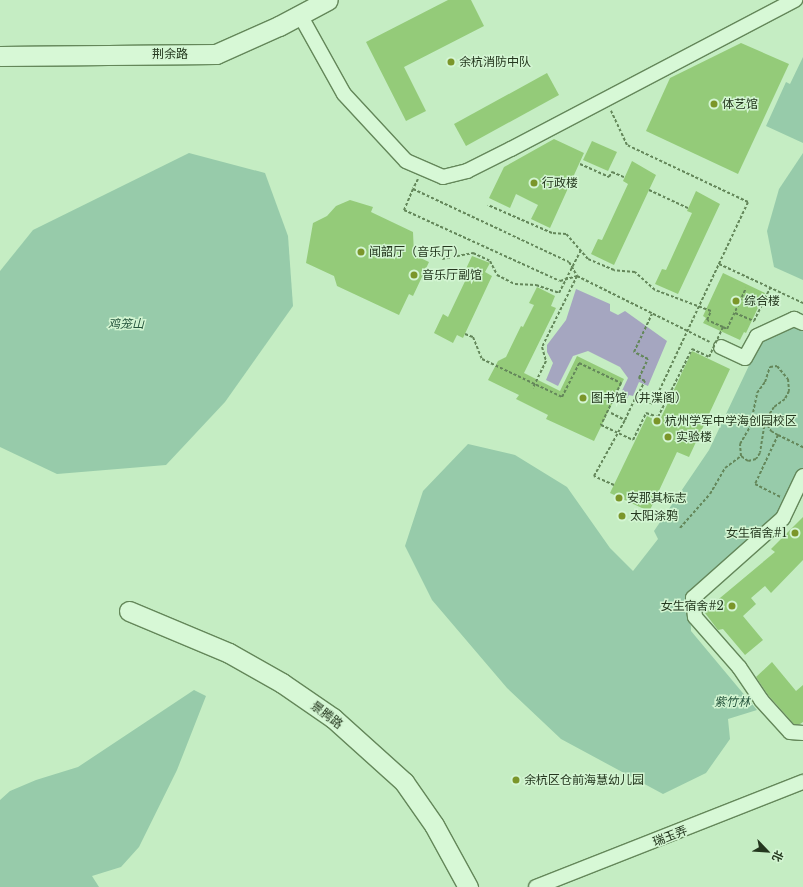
<!DOCTYPE html>
<html>
<head>
<meta charset="utf-8">
<style>
  body { margin:0 }
  #map { position:relative; width:803px; height:887px; overflow:hidden; background:#c5edc3; font-family:"Libre Baskerville","Noto Sans SC",serif }
  div>[style] { position:absolute }
  .green>* { inset:0; background:#97cbaa }
  .water>* { inset:0; background:#a5a6c0 }
  .building>* { inset:0; background:#94cb79 }
  .path>* { height:2px; margin-top:-1px; transform-origin:0; background:repeating-linear-gradient(90deg,#64875a 0 3px,transparent 0 5px) }
  .roads { filter:drop-shadow(1px 0 #64875a) drop-shadow(-1px 0 #64875a) drop-shadow(0 1px #64875a) drop-shadow(0 -1px #64875a) }
  .street>* { height:14px; margin:-7px; padding:0 7px; transform-origin:7px; border-radius:7px; background:#d7f8d6 }
  .secondary>* { height:19px; margin:-9.5px; padding:0 9.5px; transform-origin:9.5px; border-radius:9.5px; background:#d7f8d6 }
  .path-bridge>* { height:2px; margin-top:-1px; transform-origin:0; background:repeating-linear-gradient(90deg,#64875a 0 3px,transparent 0 5px) }
  .dots>* { width:11px; height:11px; translate:-50% -50%; box-sizing:border-box; border:2px solid #d3f5d2; border-radius:50% }
  span { translate:-50% -50%; white-space:nowrap; text-align:center; line-height:1.15; -webkit-text-stroke:3px #d3f5d2; paint-order:stroke }
  .street-label { font-size:12px; color:#24371e }
  .poi-label { font-size:12px; color:#24371e }
  .left { translate:0 -50%; text-align:left }
  .right { translate:-100% -50%; text-align:right }
  .park-label { font-size:12px; color:#25543c; font-style:italic }
  .north { position:absolute; left:747px; top:831px; width:40px; height:40px; -webkit-text-stroke:3px #d3f5d2; paint-order:stroke; rotate:115deg; font-size:11px; font-weight:700; line-height:16px; text-align:center; color:#24371e }
  .north::after { content:''; display:block; margin:auto; width:14px; height:18px; background:#24371e; clip-path:polygon(50% 0,100% 100%,50% 72%,0 100%) }
</style>
</head>
<body>
<div id="map">
  <div class="green">
    <div style="clip-path:polygon(803px 57px,803px 143px,766px 126px,786px 82px,790px 84px)"></div>
    <div style="clip-path:polygon(189px 153px,265px 173px,288px 236px,293px 306px,225px 402px,166px 465px,57px 474px,0 447px,0 271px,33px 230px)"></div>
    <div style="clip-path:polygon(803px 153px,803px 280px,774px 267px,767px 231px,779px 189px)"></div>
    <div style="clip-path:polygon(797px 322px,803px 325px,803px 469px,780px 516px,690px 597px,691px 631px,757px 710px,728px 719px,730px 739px,706px 773px,663px 794px,561px 739px,507px 688px,432px 600px,405px 546px,423px 491px,468px 444px,515px 455px,567px 487px,610px 548px,633px 571px,658px 539px,654px 531px,709px 450px,762px 338px)"></div>
    <div style="clip-path:polygon(194px 690px,206px 696px,177px 770px,139px 847px,121px 867px,92px 876px,99px 887px,0 887px,0 800px,10px 791px,36px 780px,78px 767px)"></div>
  </div>
  <div class="water">
    <div style="clip-path:polygon(576px 289px,610px 304px,610px 311px,618px 315px,625px 311px,667px 341px,648px 386px,639px 382px,633px 396px,629px 395px,625px 402px,618px 399px,628px 378px,620px 367px,588px 351px,573px 356px,558px 386px,546px 380px,553px 363px,547px 352px,547px 345px,566px 320px)"></div>
  </div>
  <div class="building">
    <div style="clip-path:polygon(448px 0,471px 0,484px 26px,404px 67px,426px 111px,406px 121px,366px 42px)"></div>
    <div style="clip-path:polygon(741px 43px,789px 64px,738px 174px,646px 131px,670px 78px)"></div>
    <div style="clip-path:polygon(547px 73px,559px 95px,466px 146px,454px 124px)"></div>
    <div style="clip-path:polygon(554px 139px,584px 153px,550px 228px,531px 219px,538px 205px,516px 194px,510px 208px,489px 198px,504px 167px)"></div>
    <div style="clip-path:polygon(592px 141px,617px 152px,608px 171px,583px 160px)"></div>
    <div style="clip-path:polygon(632px 161px,656px 175px,614px 265px,591px 254px,598px 239px,602px 240px,628px 184px,623px 181px)"></div>
    <div style="clip-path:polygon(696px 191px,720px 204px,678px 294px,655px 284px,662px 269px,666px 270px,692px 213px,687px 211px)"></div>
    <div style="clip-path:polygon(350px 200px,373px 207px,371px 212px,413px 232px,414px 255px,429px 262px,413px 296px,409px 294px,399px 315px,337px 286px,334px 276px,306px 263px,313px 223px,327px 216px,336px 206px)"></div>
    <div style="clip-path:polygon(472px 256px,490px 263px,485px 272px,492px 276px,463px 338px,457px 335px,453px 343px,434px 333px,443px 314px,448px 317px,468px 275px,464px 273px)"></div>
    <div style="clip-path:polygon(723px 273px,765px 293px,746px 333px,744px 332px,740px 340px,703px 323px,706px 318px,703px 316px)"></div>
    <div style="clip-path:polygon(537px 287px,555px 296px,551px 306px,556px 308px,524px 373px,560px 391px,577px 356px,624px 379px,594px 441px,546px 419px,548px 415px,516px 399px,519px 395px,488px 380px,498px 361px,506px 357px,521px 326px,523px 327px,534px 305px,529px 303px)"></div>
    <div style="clip-path:polygon(692px 351px,730px 369px,689px 457px,677px 452px,650px 510px,644px 509px,610px 493px,647px 416px,659px 422px)"></div>
    <div style="clip-path:polygon(803px 517px,803px 560px,771px 593px,765px 586px,751px 598px,756px 604px,743px 616px,763px 640px,745px 655px,723px 629px,718px 630px,705px 613px,710px 609px,708px 608px,775px 552px,771px 549px)"></div>
    <div style="clip-path:polygon(772px 662px,796px 691px,803px 685px,803px 722px,800px 724px,794px 724px,768px 695px,756px 677px)"></div>
  </div>
  <div class="path">
    <div style="left:580px;top:164px;width:32px;rotate:24deg"></div>
    <div style="left:609px;top:177px;width:6px;rotate:-59deg"></div>
    <div style="left:612px;top:172px;width:13px;rotate:23deg"></div>
    <div style="left:418px;top:179px;width:11px;rotate:117deg"></div>
    <div style="left:413px;top:189px;width:172px;rotate:25.1deg"></div>
    <div style="left:569px;top:262px;width:16px;rotate:60deg"></div>
    <div style="left:577px;top:276px;width:148px;rotate:26.4deg"></div>
    <div style="left:413px;top:189px;width:23px;rotate:113deg"></div>
    <div style="left:404px;top:210px;width:171px;rotate:24.5deg"></div>
    <div style="left:560px;top:281px;width:18px;rotate:-16deg"></div>
    <div style="left:577px;top:276px;width:79px;rotate:116.2deg"></div>
    <div style="left:542px;top:347px;width:15px;rotate:74deg"></div>
    <div style="left:546px;top:361px;width:30px;rotate:116deg"></div>
    <div style="left:649px;top:190px;width:43px;rotate:24.8deg"></div>
    <div style="left:719px;top:264px;width:93px;rotate:24.9deg"></div>
    <div style="left:735px;top:313px;width:21px;rotate:23deg"></div>
    <div style="left:754px;top:321px;width:37px;rotate:-64deg"></div>
    <div style="left:723px;top:327px;width:4px;rotate:27deg"></div>
    <div style="left:727px;top:329px;width:45px;rotate:-65.1deg"></div>
    <div style="left:637px;top:396px;width:17px;rotate:-62deg"></div>
    <div style="left:645px;top:381px;width:7px;rotate:-153deg"></div>
    <div style="left:639px;top:378px;width:21px;rotate:-65deg"></div>
    <div style="left:648px;top:359px;width:16px;rotate:-153deg"></div>
    <div style="left:634px;top:352px;width:42px;rotate:-64.7deg"></div>
    <div style="left:611px;top:413px;width:16px;rotate:27deg"></div>
    <div style="left:625px;top:420px;width:26px;rotate:-65deg"></div>
    <div style="left:636px;top:396px;width:19px;rotate:25deg"></div>
    <div style="left:653px;top:404px;width:223px;rotate:-64.8deg"></div>
    <div style="left:748px;top:202px;width:134px;rotate:-154.8deg"></div>
    <div style="left:627px;top:145px;width:38px;rotate:-115deg"></div>
    <div style="left:765px;top:421px;width:32px;rotate:99deg"></div>
    <div style="left:760px;top:453px;width:7px;rotate:124deg"></div>
    <div style="left:756px;top:459px;width:8px;rotate:166deg"></div>
    <div style="left:748px;top:461px;width:9px;rotate:-144deg"></div>
    <div style="left:741px;top:456px;width:12px;rotate:-95deg"></div>
    <div style="left:740px;top:444px;width:20px;rotate:-60deg"></div>
    <div style="left:750px;top:427px;width:35px;rotate:-78deg"></div>
    <div style="left:757px;top:393px;width:14px;rotate:-54deg"></div>
    <div style="left:765px;top:382px;width:16px;rotate:-72deg"></div>
    <div style="left:770px;top:367px;width:7px;rotate:-8deg"></div>
    <div style="left:777px;top:366px;width:17px;rotate:50deg"></div>
    <div style="left:788px;top:379px;width:12px;rotate:85deg"></div>
    <div style="left:789px;top:391px;width:9px;rotate:117deg"></div>
    <div style="left:785px;top:399px;width:14px;rotate:144deg"></div>
    <div style="left:774px;top:407px;width:17px;rotate:123deg"></div>
    <div style="left:765px;top:421px;width:12px;rotate:59deg"></div>
    <div style="left:771px;top:431px;width:8px;rotate:30deg"></div>
    <div style="left:778px;top:435px;width:54px;rotate:115.1deg"></div>
    <div style="left:755px;top:484px;width:29px;rotate:27deg"></div>
    <div style="left:778px;top:435px;width:28px;rotate:26deg"></div>
    <div style="left:614px;top:485px;width:22px;rotate:-156deg"></div>
    <div style="left:594px;top:476px;width:64px;rotate:-61deg"></div>
    <div style="left:680px;top:528px;width:45px;rotate:-48.6deg"></div>
    <div style="left:710px;top:494px;width:30px;rotate:-60deg"></div>
    <div style="left:725px;top:468px;width:20px;rotate:-37deg"></div>
  </div>
  <div class="roads">
    <div class="street">
      <div style="left:300px;top:15px;width:90px;rotate:60.9deg"></div>
      <div style="left:344px;top:94px;width:91px;rotate:47.2deg"></div>
      <div style="left:406px;top:161px;width:40px;rotate:23.4deg"></div>
      <div style="left:443px;top:177px;width:25px;rotate:-14deg"></div>
      <div style="left:467px;top:171px;width:49px;rotate:-26.6deg"></div>
      <div style="left:511px;top:149px;width:321px;rotate:-27.7deg"></div>
      <div style="left:721px;top:347px;width:26px;rotate:25deg"></div>
      <div style="left:745px;top:358px;width:25px;rotate:-61deg"></div>
      <div style="left:757px;top:336px;width:41px;rotate:-24.7deg"></div>
      <div style="left:794px;top:319px;width:10px;rotate:24deg"></div>
      <div style="left:803px;top:476px;width:47px;rotate:115.5deg"></div>
      <div style="left:783px;top:518px;width:120px;rotate:138.4deg"></div>
      <div style="left:693px;top:598px;width:19px;rotate:84deg"></div>
      <div style="left:695px;top:617px;width:67px;rotate:48.7deg"></div>
      <div style="left:739px;top:667px;width:40px;rotate:56deg"></div>
      <div style="left:761px;top:700px;width:43px;rotate:47.8deg"></div>
      <div style="left:790px;top:732px;width:13px;rotate:4deg"></div>
      <div style="left:536px;top:887px;width:287px;rotate:-21.5deg"></div>
    </div>
    <div class="secondary">
      <div style="left:0;top:56px;width:216px;rotate:-0.5deg"></div>
      <div style="left:216px;top:54px;width:69px;rotate:-24deg"></div>
      <div style="left:279px;top:26px;width:55px;rotate:-28deg"></div>
      <div style="left:129px;top:611px;width:108px;rotate:22.8deg"></div>
      <div style="left:229px;top:653px;width:61px;rotate:29.5deg"></div>
      <div style="left:282px;top:683px;width:62px;rotate:34.5deg"></div>
      <div style="left:333px;top:718px;width:96px;rotate:42deg"></div>
      <div style="left:404px;top:782px;width:52px;rotate:55.1deg"></div>
      <div style="left:434px;top:825px;width:71px;rotate:61.3deg"></div>
    </div>
  </div>
  <div class="path-bridge">
    <div style="left:442px;top:259px;width:32px;rotate:-11deg"></div>
    <div style="left:473px;top:253px;width:19px;rotate:25deg"></div>
    <div style="left:490px;top:261px;width:16px;rotate:63deg"></div>
    <div style="left:497px;top:275px;width:20px;rotate:27deg"></div>
    <div style="left:515px;top:284px;width:21px;rotate:3deg"></div>
    <div style="left:536px;top:285px;width:24px;rotate:19deg"></div>
    <div style="left:559px;top:293px;width:48px;rotate:-62.9deg"></div>
    <div style="left:465px;top:334px;width:9px;rotate:21deg"></div>
    <div style="left:473px;top:337px;width:24px;rotate:68deg"></div>
    <div style="left:482px;top:359px;width:89px;rotate:25.4deg"></div>
    <div style="left:562px;top:397px;width:38px;rotate:-63deg"></div>
    <div style="left:579px;top:363px;width:47px;rotate:25.5deg"></div>
    <div style="left:621px;top:383px;width:47px;rotate:115.5deg"></div>
    <div style="left:601px;top:425px;width:35px;rotate:25deg"></div>
    <div style="left:633px;top:440px;width:30px;rotate:-64deg"></div>
    <div style="left:646px;top:413px;width:13px;rotate:18deg"></div>
    <div style="left:658px;top:417px;width:76px;rotate:-63.4deg"></div>
    <div style="left:692px;top:349px;width:19px;rotate:25deg"></div>
    <div style="left:709px;top:357px;width:33px;rotate:-65deg"></div>
    <div style="left:723px;top:327px;width:17px;rotate:-156deg"></div>
    <div style="left:707px;top:320px;width:10px;rotate:-66deg"></div>
    <div style="left:711px;top:311px;width:60px;rotate:-159.4deg"></div>
    <div style="left:655px;top:290px;width:27px;rotate:-138deg"></div>
    <div style="left:635px;top:272px;width:21px;rotate:-175deg"></div>
    <div style="left:614px;top:270px;width:28px;rotate:-157deg"></div>
    <div style="left:588px;top:259px;width:33px;rotate:-131deg"></div>
    <div style="left:566px;top:234px;width:14px;rotate:-176deg"></div>
    <div style="left:552px;top:233px;width:70px;rotate:-156.4deg"></div>
  </div>
  <div class="dots">
    <div style="left:451px;top:62px;background:#7b962a"></div>
    <div style="left:714px;top:104px;background:#7b962a"></div>
    <div style="left:534px;top:183px;background:#7b962a"></div>
    <div style="left:361px;top:252px;background:#7b962a"></div>
    <div style="left:414px;top:275px;background:#7b962a"></div>
    <div style="left:736px;top:301px;background:#7b962a"></div>
    <div style="left:583px;top:398px;background:#7b962a"></div>
    <div style="left:657px;top:421px;background:#7b962a"></div>
    <div style="left:668px;top:437px;background:#7b962a"></div>
    <div style="left:619px;top:498px;background:#7b962a"></div>
    <div style="left:622px;top:516px;background:#7b962a"></div>
    <div style="left:795px;top:533px;background:#7b962a"></div>
    <div style="left:732px;top:606px;background:#7b962a"></div>
    <div style="left:516px;top:780px;background:#7b962a"></div>
  </div>
  <div class="street-label">
    <span style="left:170px;top:54px">荆余路</span>
    <span style="left:327px;top:715px;rotate:37deg">景腾路</span>
    <span style="left:670px;top:836px;rotate:-21deg">瑞玉弄</span>
  </div>
  <div class="poi-label">
    <span class="left" style="left:459px;top:62px">余杭消防中队</span>
    <span class="left" style="left:722px;top:104px">体艺馆</span>
    <span class="left" style="left:542px;top:183px">行政楼</span>
    <span class="left" style="left:369px;top:252px">闻韶厅（音乐厅）</span>
    <span class="left" style="left:422px;top:275px">音乐厅副馆</span>
    <span class="left" style="left:744px;top:301px">综合楼</span>
    <span class="left" style="left:591px;top:398px">图书馆（井渫阁）</span>
    <span class="left" style="left:665px;top:421px">杭州学军中学海创园校区</span>
    <span class="left" style="left:676px;top:437px">实验楼</span>
    <span class="left" style="left:627px;top:498px">安那其标志</span>
    <span class="left" style="left:630px;top:516px">太阳涂鸦</span>
    <span class="right" style="left:787px;top:533px">女生宿舍#1</span>
    <span class="right" style="left:724px;top:606px">女生宿舍#2</span>
    <span class="left" style="left:524px;top:780px">余杭区仓前海慧幼儿园</span>
  </div>
  <div class="park-label">
    <span style="left:126px;top:324px">鸡笼山</span>
    <span style="left:732px;top:702px">紫竹林</span>
  </div>
  <div class="north">北</div>
</div>
</body>
</html>
